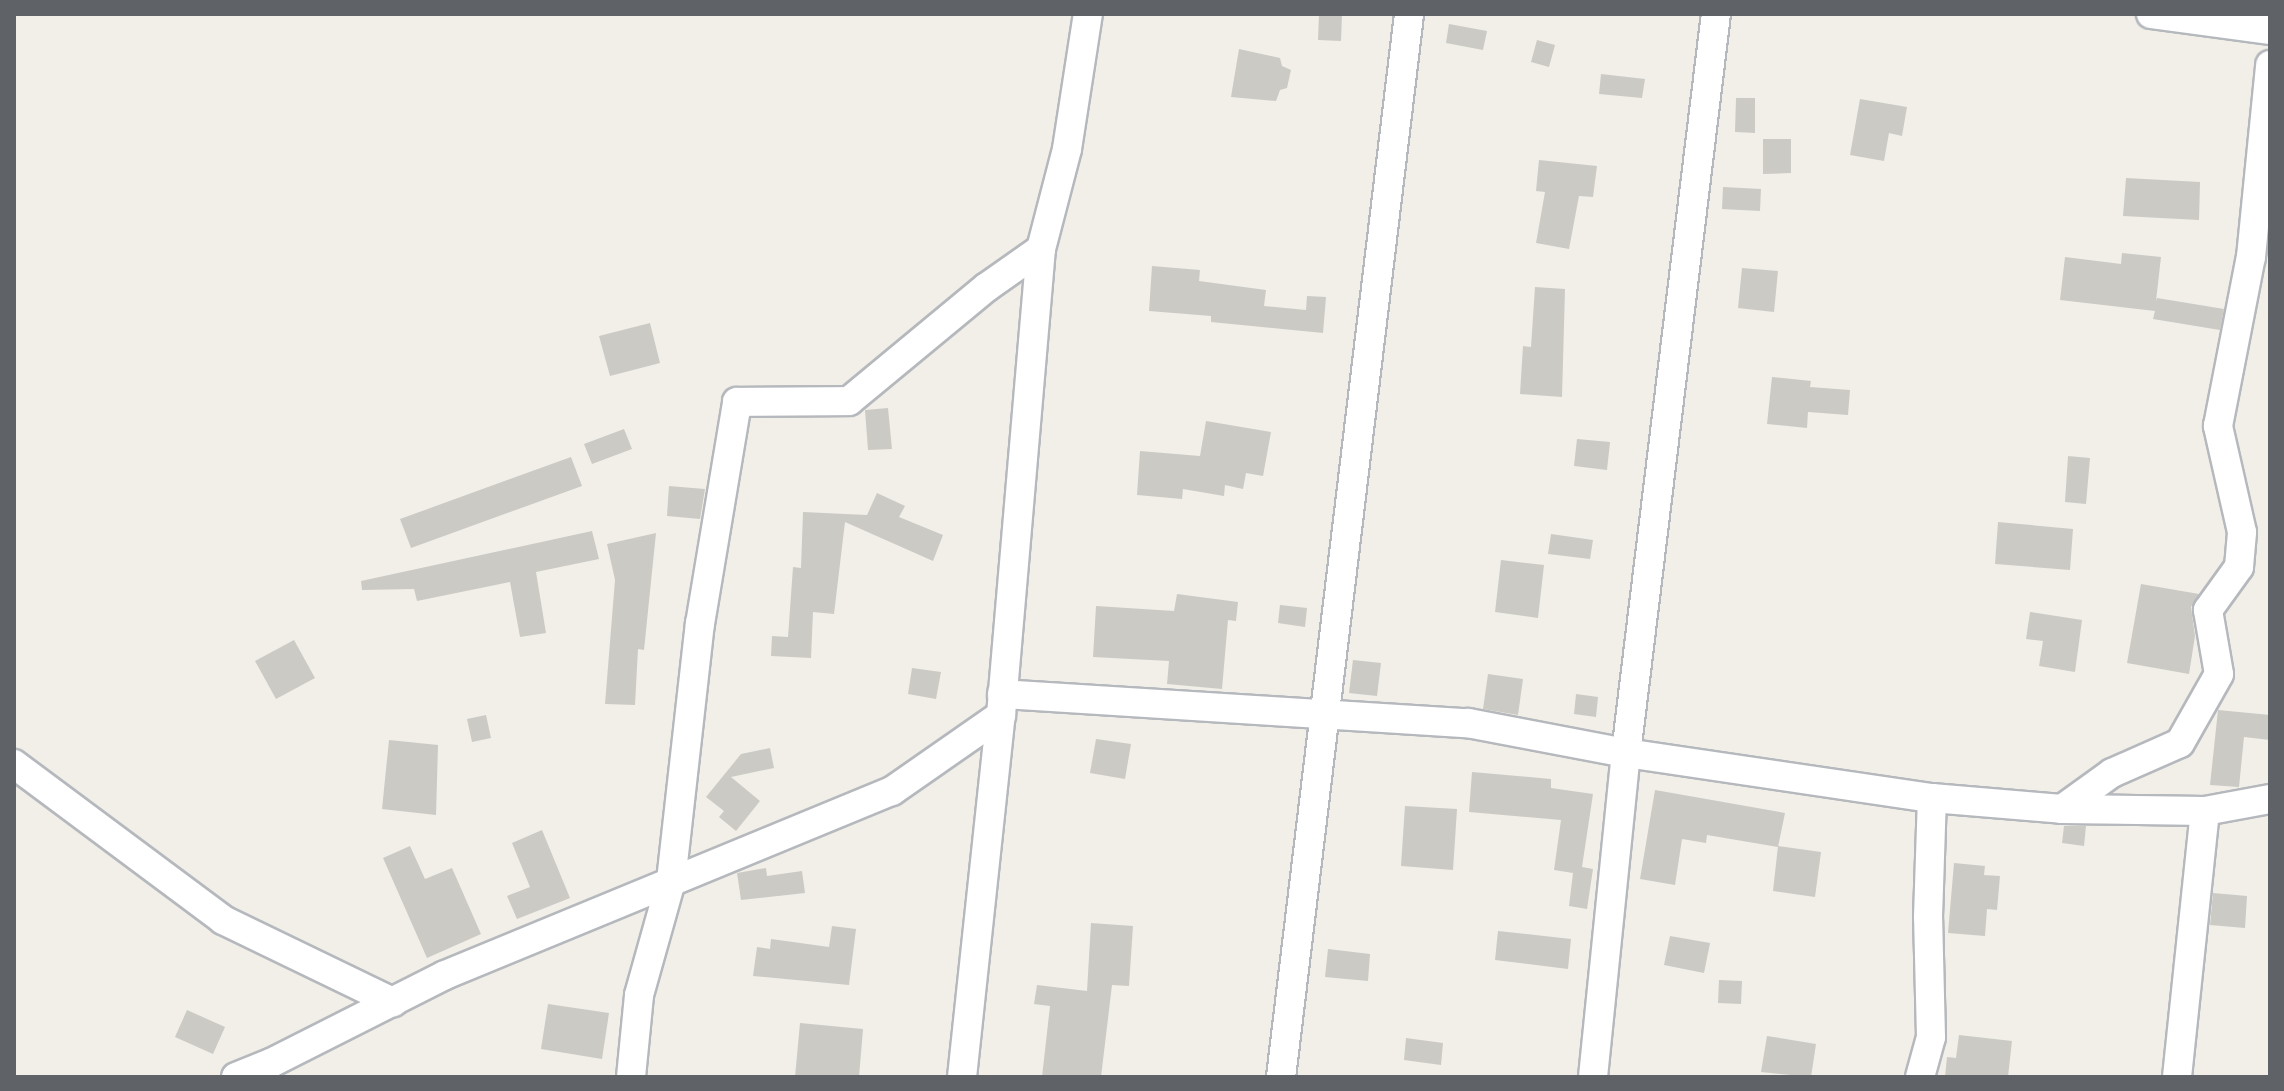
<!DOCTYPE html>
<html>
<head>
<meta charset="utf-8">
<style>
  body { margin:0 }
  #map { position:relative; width:2284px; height:1091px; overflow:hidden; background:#f1efe8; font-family:"DejaVu Sans",sans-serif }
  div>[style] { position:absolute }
  .building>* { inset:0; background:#cccac5 }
  .roads { filter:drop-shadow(2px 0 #b5b8bc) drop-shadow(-2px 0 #b5b8bc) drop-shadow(0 2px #b5b8bc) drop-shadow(0 -2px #b5b8bc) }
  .minor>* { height:28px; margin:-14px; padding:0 14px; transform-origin:14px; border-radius:14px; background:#fff }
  span { translate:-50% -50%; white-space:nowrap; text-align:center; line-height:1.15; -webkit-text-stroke:6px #fff; paint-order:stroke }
  .frame { position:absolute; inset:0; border:16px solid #5f6368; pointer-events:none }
</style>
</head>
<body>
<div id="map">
  <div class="building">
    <div style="clip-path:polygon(1319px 14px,1342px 14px,1341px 41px,1318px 40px)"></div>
    <div style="clip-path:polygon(1449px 24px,1487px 31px,1483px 50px,1446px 43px)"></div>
    <div style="clip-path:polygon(1537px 40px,1555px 45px,1549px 67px,1531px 62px)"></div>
    <div style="clip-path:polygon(1239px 49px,1280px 58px,1282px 66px,1291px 70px,1287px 88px,1280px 90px,1276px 101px,1231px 97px)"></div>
    <div style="clip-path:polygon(1601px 74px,1645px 79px,1642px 98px,1599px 94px)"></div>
    <div style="clip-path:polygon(1736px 98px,1755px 98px,1755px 133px,1735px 132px)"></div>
    <div style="clip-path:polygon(1860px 99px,1907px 107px,1902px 136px,1889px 133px,1884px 161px,1850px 155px)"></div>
    <div style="clip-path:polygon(1763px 139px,1791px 139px,1791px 173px,1763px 174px)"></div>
    <div style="clip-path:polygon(1539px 160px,1597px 166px,1593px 197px,1579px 196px,1569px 249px,1536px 243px,1545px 192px,1536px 191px)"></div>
    <div style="clip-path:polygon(2126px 178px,2200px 182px,2199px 220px,2123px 216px)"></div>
    <div style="clip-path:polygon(1723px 187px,1761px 189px,1760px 211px,1722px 209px)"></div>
    <div style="clip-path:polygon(2122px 253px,2161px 257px,2156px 301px,2157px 298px,2224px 309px,2220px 330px,2153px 319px,2155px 311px,2060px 300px,2065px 257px,2121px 264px)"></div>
    <div style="clip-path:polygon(1152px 266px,1200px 270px,1199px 281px,1266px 290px,1264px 306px,1306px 310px,1307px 296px,1326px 297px,1323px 333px,1211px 322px,1211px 316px,1149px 311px)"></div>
    <div style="clip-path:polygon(1742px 268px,1778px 271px,1774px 312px,1738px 308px)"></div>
    <div style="clip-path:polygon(1535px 287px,1565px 289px,1562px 397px,1520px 394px,1523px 346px,1531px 347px)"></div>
    <div style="clip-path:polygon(650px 323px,660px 363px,610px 376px,599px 336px)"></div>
    <div style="clip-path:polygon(1772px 377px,1811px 381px,1810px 387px,1850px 390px,1848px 415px,1808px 412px,1807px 428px,1767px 424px)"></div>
    <div style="clip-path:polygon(888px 408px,892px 449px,868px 450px,865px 410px)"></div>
    <div style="clip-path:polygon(1206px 421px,1271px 432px,1263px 476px,1246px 473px,1243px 489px,1225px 485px,1224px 496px,1183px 489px,1182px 499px,1137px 495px,1140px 451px,1200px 456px)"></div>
    <div style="clip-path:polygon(624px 429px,632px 449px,592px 464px,584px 444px)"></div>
    <div style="clip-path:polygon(1577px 439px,1610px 442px,1607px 470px,1574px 466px)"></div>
    <div style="clip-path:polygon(2068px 456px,2090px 458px,2086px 504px,2065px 502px)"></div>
    <div style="clip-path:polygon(571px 457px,582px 486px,411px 548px,400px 519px)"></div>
    <div style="clip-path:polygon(669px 486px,705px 489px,700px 519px,667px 516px)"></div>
    <div style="clip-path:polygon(877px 493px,905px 506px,899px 517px,943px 535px,933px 561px,845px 522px,834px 614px,813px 612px,811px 658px,771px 656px,772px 636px,788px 637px,793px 567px,801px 568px,803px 512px,867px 515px)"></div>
    <div style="clip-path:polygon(1998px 522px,2073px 529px,2070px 570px,1995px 564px)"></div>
    <div style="clip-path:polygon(592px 531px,599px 559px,536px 572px,546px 633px,520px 637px,510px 582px,417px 601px,414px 589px,362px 590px,361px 581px)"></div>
    <div style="clip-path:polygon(656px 533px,644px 650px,638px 649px,635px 705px,605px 704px,615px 580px,607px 544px)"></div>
    <div style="clip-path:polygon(1551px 534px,1593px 540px,1590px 559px,1548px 554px)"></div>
    <div style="clip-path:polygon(1501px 560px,1544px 565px,1538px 618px,1495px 612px)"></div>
    <div style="clip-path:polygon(2141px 584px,2199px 594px,2191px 607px,2195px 636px,2189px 674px,2127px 663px)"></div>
    <div style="clip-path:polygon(1177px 594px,1238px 602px,1236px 621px,1228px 620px,1222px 689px,1167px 684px,1169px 661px,1093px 657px,1096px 606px,1174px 611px)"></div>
    <div style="clip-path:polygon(1280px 605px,1307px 608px,1305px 627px,1278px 623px)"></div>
    <div style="clip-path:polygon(2030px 612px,2082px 620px,2075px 672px,2039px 666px,2043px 641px,2026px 639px)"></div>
    <div style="clip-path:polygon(294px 640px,315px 678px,276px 699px,255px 661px)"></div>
    <div style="clip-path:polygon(1353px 660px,1381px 663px,1377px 696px,1349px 693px)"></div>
    <div style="clip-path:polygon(912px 668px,941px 672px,936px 699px,908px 694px)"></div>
    <div style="clip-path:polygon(1488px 674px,1523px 679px,1518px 715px,1483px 709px)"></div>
    <div style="clip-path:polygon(1576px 694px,1598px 697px,1596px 717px,1574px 714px)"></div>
    <div style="clip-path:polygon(2218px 710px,2270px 715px,2270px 740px,2244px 737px,2239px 787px,2210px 785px)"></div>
    <div style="clip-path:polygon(486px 715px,491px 738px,472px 742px,467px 719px)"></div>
    <div style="clip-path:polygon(1096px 739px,1131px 744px,1125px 779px,1090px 773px)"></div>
    <div style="clip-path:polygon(389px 740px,438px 745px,436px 815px,382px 809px)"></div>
    <div style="clip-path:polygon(770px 748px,774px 768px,731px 777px,760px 801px,736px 831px,719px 817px,724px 811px,706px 797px,741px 754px)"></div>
    <div style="clip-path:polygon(1472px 772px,1551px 779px,1551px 788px,1593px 794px,1582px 867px,1593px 869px,1587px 909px,1569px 906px,1573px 873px,1554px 870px,1561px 820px,1469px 812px)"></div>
    <div style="clip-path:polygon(1655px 790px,1785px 813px,1778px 847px,1707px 835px,1706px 843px,1682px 839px,1675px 885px,1640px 879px)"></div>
    <div style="clip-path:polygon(1405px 806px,1457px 809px,1453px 870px,1401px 866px)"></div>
    <div style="clip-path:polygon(2064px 826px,2086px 826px,2084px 846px,2062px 843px)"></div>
    <div style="clip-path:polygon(542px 830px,570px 898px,517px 919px,507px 896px,530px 887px,512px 843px)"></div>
    <div style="clip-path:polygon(410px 846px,425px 879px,452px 868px,481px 934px,427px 958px,383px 858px)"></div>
    <div style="clip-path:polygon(1778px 846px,1821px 852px,1815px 897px,1773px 891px)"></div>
    <div style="clip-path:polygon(1954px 863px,1985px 866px,1984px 875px,2000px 876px,1997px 910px,1987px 909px,1985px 936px,1948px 933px)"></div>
    <div style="clip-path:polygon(766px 868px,767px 876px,802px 871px,805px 893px,741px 900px,737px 873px)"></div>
    <div style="clip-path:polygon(2213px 893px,2247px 896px,2245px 928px,2210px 925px)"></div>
    <div style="clip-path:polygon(1091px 923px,1133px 926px,1129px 986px,1112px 985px,1101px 1077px,1042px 1077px,1050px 1006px,1034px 1004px,1037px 985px,1087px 991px)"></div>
    <div style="clip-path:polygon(832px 926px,856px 929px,849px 985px,753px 976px,757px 947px,770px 949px,771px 939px,829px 947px)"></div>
    <div style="clip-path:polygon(1498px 931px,1571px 939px,1568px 969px,1495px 960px)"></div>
    <div style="clip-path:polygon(1670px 936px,1710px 943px,1704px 973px,1664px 965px)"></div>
    <div style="clip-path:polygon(1328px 949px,1370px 954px,1368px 981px,1325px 977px)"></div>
    <div style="clip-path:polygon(1719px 980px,1742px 981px,1741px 1004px,1718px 1003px)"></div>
    <div style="clip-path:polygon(548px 1004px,609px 1013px,602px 1059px,541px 1049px)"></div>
    <div style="clip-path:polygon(187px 1010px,225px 1027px,213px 1054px,175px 1037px)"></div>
    <div style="clip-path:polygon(800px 1023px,863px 1029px,859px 1077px,795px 1077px)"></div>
    <div style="clip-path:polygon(1959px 1035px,2012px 1041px,2008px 1077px,1945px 1077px,1947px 1057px,1956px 1058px)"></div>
    <div style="clip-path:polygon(1767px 1036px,1816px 1044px,1811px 1077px,1761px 1072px)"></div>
    <div style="clip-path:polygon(1406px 1038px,1443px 1043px,1441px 1065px,1404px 1060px)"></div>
  </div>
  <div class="roads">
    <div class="minor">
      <div style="left:2151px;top:14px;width:120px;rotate:7.7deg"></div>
      <div style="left:1002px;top:694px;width:467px;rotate:3.6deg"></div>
      <div style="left:1468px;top:723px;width:161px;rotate:10.8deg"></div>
      <div style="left:1626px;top:753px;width:309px;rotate:8.4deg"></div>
      <div style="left:1932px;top:798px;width:130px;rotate:4.8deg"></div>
      <div style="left:2062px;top:809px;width:143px;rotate:0.8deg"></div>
      <div style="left:2205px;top:811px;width:66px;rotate:-10.5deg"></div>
      <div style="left:14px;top:764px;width:261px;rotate:36.7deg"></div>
      <div style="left:223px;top:920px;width:189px;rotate:25.8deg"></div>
      <div style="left:2062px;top:809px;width:62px;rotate:-35.8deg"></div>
      <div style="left:2112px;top:773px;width:74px;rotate:-23.8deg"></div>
      <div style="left:2180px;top:743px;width:79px;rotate:-60.5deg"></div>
      <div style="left:2219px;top:674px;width:65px;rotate:-99.8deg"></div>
      <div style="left:2208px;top:610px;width:53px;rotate:-54.2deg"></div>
      <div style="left:2239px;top:567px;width:35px;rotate:-85deg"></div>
      <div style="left:2242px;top:532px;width:109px;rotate:-102.8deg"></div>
      <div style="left:2218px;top:426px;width:172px;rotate:-79deg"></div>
      <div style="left:2251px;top:257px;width:193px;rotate:-84.3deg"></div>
      <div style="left:236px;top:1077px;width:38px;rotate:-22deg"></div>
      <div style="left:271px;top:1063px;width:195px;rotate:-26.8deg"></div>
      <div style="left:445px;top:975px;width:483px;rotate:-22.4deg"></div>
      <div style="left:892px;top:791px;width:133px;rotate:-34.9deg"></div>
      <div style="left:631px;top:1077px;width:82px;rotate:-84.4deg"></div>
      <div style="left:639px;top:995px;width:118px;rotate:-74.3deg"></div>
      <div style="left:671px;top:881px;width:259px;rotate:-83.6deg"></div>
      <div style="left:700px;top:624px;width:225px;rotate:-80.5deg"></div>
      <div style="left:737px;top:402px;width:112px;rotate:-0.5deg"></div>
      <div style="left:849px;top:401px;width:179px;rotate:-39.6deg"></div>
      <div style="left:987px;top:287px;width:66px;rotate:-35.1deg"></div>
      <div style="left:962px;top:1077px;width:364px;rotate:-83.9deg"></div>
      <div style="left:1001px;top:715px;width:468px;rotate:-85.1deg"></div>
      <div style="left:1041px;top:249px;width:103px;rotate:-75.4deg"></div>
      <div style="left:1067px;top:149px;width:137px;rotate:-81.2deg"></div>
      <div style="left:1281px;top:1077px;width:1071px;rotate:-83.13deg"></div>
      <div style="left:1593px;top:1077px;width:326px;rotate:-84.2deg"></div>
      <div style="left:1626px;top:753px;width:744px;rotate:-83.06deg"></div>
      <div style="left:1920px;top:1077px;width:41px;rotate:-74.6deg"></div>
      <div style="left:1931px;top:1037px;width:120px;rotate:-91.4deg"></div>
      <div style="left:1928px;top:917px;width:119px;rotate:-88.1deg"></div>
      <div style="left:2177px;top:1077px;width:267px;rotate:-84deg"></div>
    </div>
  </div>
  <div class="frame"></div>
</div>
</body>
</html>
